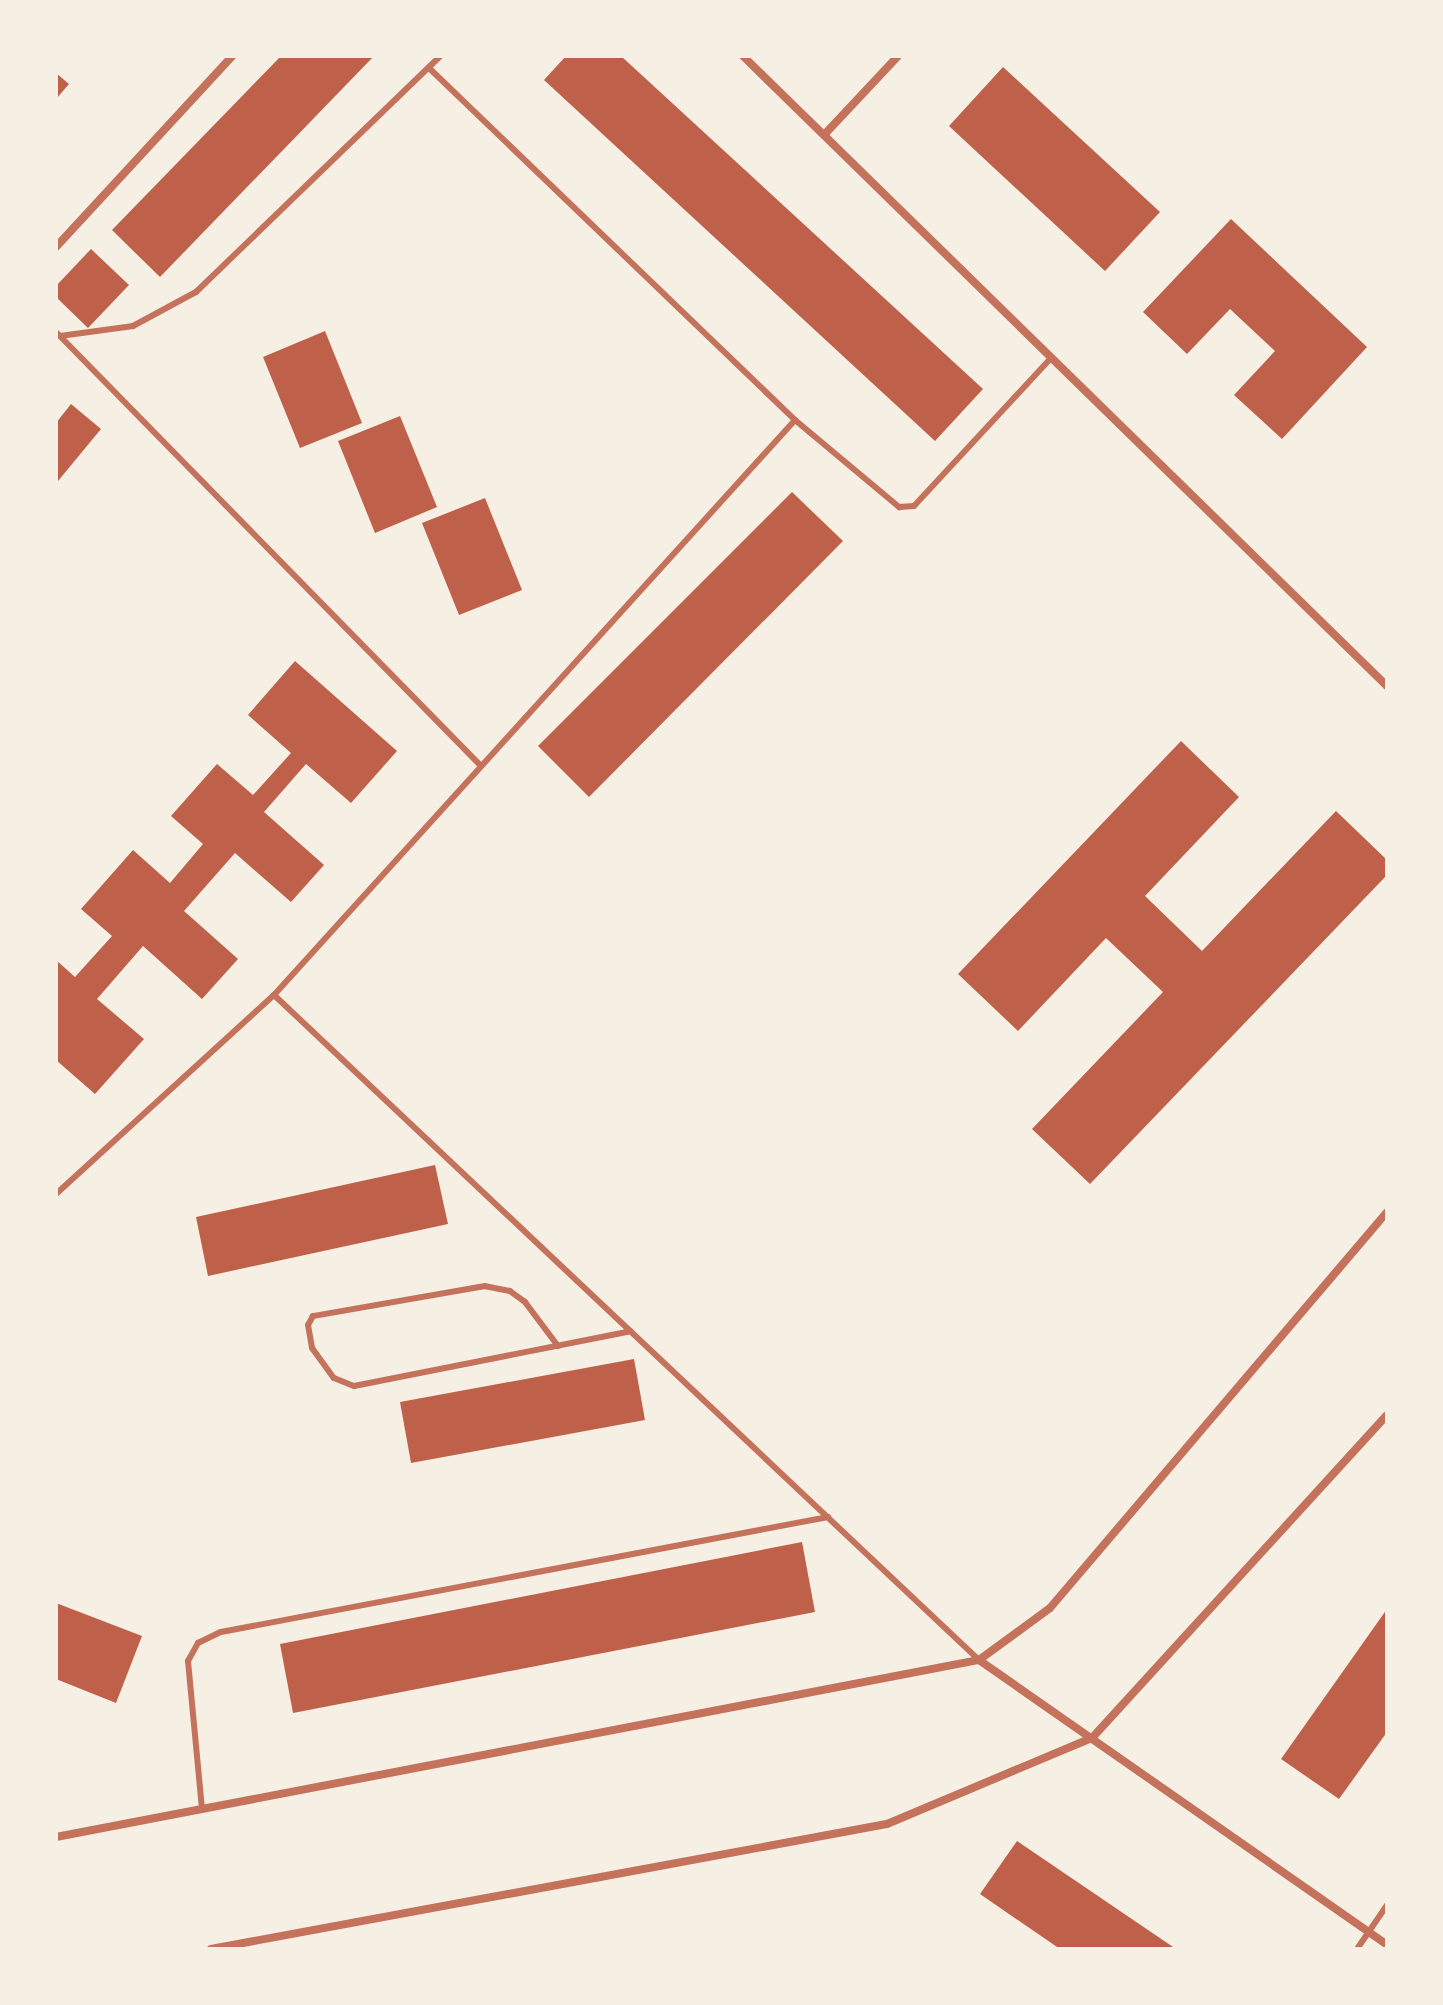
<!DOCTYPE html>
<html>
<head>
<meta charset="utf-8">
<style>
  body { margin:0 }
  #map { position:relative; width:1443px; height:2005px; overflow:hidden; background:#f6efe4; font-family:"Nunito Sans",sans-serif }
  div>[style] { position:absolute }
  .building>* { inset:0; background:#bf614a }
  .service>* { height:6px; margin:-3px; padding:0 3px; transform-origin:3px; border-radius:3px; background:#c5725c }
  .minor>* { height:8px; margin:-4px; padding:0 4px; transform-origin:4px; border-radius:4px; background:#c5725c }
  span { translate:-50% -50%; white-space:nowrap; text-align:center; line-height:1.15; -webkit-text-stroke:6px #f6efe4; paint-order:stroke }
  .frame { position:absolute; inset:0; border:58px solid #f6efe4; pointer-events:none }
</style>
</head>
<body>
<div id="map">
  <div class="building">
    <div style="clip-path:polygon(281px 56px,374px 56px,160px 277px,112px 230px)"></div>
    <div style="clip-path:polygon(566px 56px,621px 56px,983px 389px,935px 441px,544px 80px)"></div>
    <div style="clip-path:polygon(1003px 67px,1160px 212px,1105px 271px,949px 126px)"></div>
    <div style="clip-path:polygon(56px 73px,69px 84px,56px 99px)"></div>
    <div style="clip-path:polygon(1231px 219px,1367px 347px,1282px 439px,1234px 395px,1275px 351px,1230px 309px,1187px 354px,1143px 312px)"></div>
    <div style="clip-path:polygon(91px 249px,129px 285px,88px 328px,56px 297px,56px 286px)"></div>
    <div style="clip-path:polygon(325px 331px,362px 423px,300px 448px,263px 357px)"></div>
    <div style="clip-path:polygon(71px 404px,101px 429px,58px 481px,56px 423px)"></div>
    <div style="clip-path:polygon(400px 416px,437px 507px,375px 533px,338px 441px)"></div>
    <div style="clip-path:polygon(792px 492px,843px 541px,589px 797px,538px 746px)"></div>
    <div style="clip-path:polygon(485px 498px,522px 590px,459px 615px,422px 523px)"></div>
    <div style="clip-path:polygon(295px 661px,397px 751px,351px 803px,306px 764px,264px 812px,324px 865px,291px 902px,235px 853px,184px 911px,238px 959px,202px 999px,143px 946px,97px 999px,144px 1039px,95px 1094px,56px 1060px,56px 960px,75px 977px,112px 936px,81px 909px,133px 850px,170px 883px,203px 844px,171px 816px,217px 764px,253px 795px,291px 753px,248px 715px)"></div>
    <div style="clip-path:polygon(1181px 741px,1239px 797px,1145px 896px,1202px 951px,1336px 811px,1387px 860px,1387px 875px,1090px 1184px,1032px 1129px,1163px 992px,1106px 938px,1018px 1031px,958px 974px)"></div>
    <div style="clip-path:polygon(435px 1165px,448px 1224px,208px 1276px,196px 1217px)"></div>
    <div style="clip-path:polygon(634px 1359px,645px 1420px,411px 1463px,400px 1402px)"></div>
    <div style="clip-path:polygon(802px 1542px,815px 1612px,293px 1713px,280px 1644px)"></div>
    <div style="clip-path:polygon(56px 1603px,142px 1636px,116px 1703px,56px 1679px)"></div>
    <div style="clip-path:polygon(1387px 1609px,1387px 1732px,1339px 1799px,1281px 1759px)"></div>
    <div style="clip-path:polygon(1017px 1841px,1176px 1949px,1060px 1949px,980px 1894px)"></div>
  </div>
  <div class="service">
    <div style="left:429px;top:68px;width:508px;rotate:43.88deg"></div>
    <div style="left:795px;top:420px;width:136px;rotate:39.9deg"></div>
    <div style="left:899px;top:507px;width:15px;rotate:-4deg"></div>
    <div style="left:914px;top:506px;width:202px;rotate:-47.2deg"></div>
    <div style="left:56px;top:332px;width:607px;rotate:45.6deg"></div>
    <div style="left:60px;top:336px;width:74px;rotate:-7.8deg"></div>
    <div style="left:133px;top:326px;width:72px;rotate:-28.4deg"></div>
    <div style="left:196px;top:292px;width:339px;rotate:-44deg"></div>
    <div style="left:274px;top:995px;width:969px;rotate:43.33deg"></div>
    <div style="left:56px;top:1194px;width:295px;rotate:-42.4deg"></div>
    <div style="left:274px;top:995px;width:776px;rotate:-47.82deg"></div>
    <div style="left:558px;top:1346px;width:55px;rotate:-126.9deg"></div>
    <div style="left:525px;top:1302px;width:19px;rotate:-144deg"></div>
    <div style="left:510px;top:1291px;width:25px;rotate:-169deg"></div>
    <div style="left:485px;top:1286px;width:175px;rotate:170.1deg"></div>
    <div style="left:313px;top:1316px;width:10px;rotate:119deg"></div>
    <div style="left:308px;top:1325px;width:23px;rotate:80deg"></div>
    <div style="left:312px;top:1348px;width:37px;rotate:54deg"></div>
    <div style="left:334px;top:1378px;width:22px;rotate:22deg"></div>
    <div style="left:354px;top:1386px;width:282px;rotate:-11.2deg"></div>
    <div style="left:202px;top:1809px;width:149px;rotate:-95.4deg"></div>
    <div style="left:188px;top:1661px;width:21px;rotate:-61deg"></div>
    <div style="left:198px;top:1643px;width:25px;rotate:-26deg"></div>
    <div style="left:221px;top:1632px;width:618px;rotate:-10.73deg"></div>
    <div style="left:1357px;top:1949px;width:53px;rotate:-55.7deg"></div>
  </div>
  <div class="minor">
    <div style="left:743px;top:56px;width:901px;rotate:44.37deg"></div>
    <div style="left:824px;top:135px;width:108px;rotate:-46.9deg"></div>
    <div style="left:56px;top:247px;width:260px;rotate:-47.3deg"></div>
    <div style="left:979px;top:1660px;width:498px;rotate:34.9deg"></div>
    <div style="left:56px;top:1837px;width:940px;rotate:-10.86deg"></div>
    <div style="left:979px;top:1660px;width:88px;rotate:-36.2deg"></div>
    <div style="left:1050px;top:1608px;width:520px;rotate:-49.6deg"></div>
    <div style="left:211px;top:1949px;width:687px;rotate:-10.48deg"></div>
    <div style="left:887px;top:1824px;width:222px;rotate:-22.8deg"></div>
    <div style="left:1092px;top:1738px;width:437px;rotate:-47.6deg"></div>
  </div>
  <div class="frame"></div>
</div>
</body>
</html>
